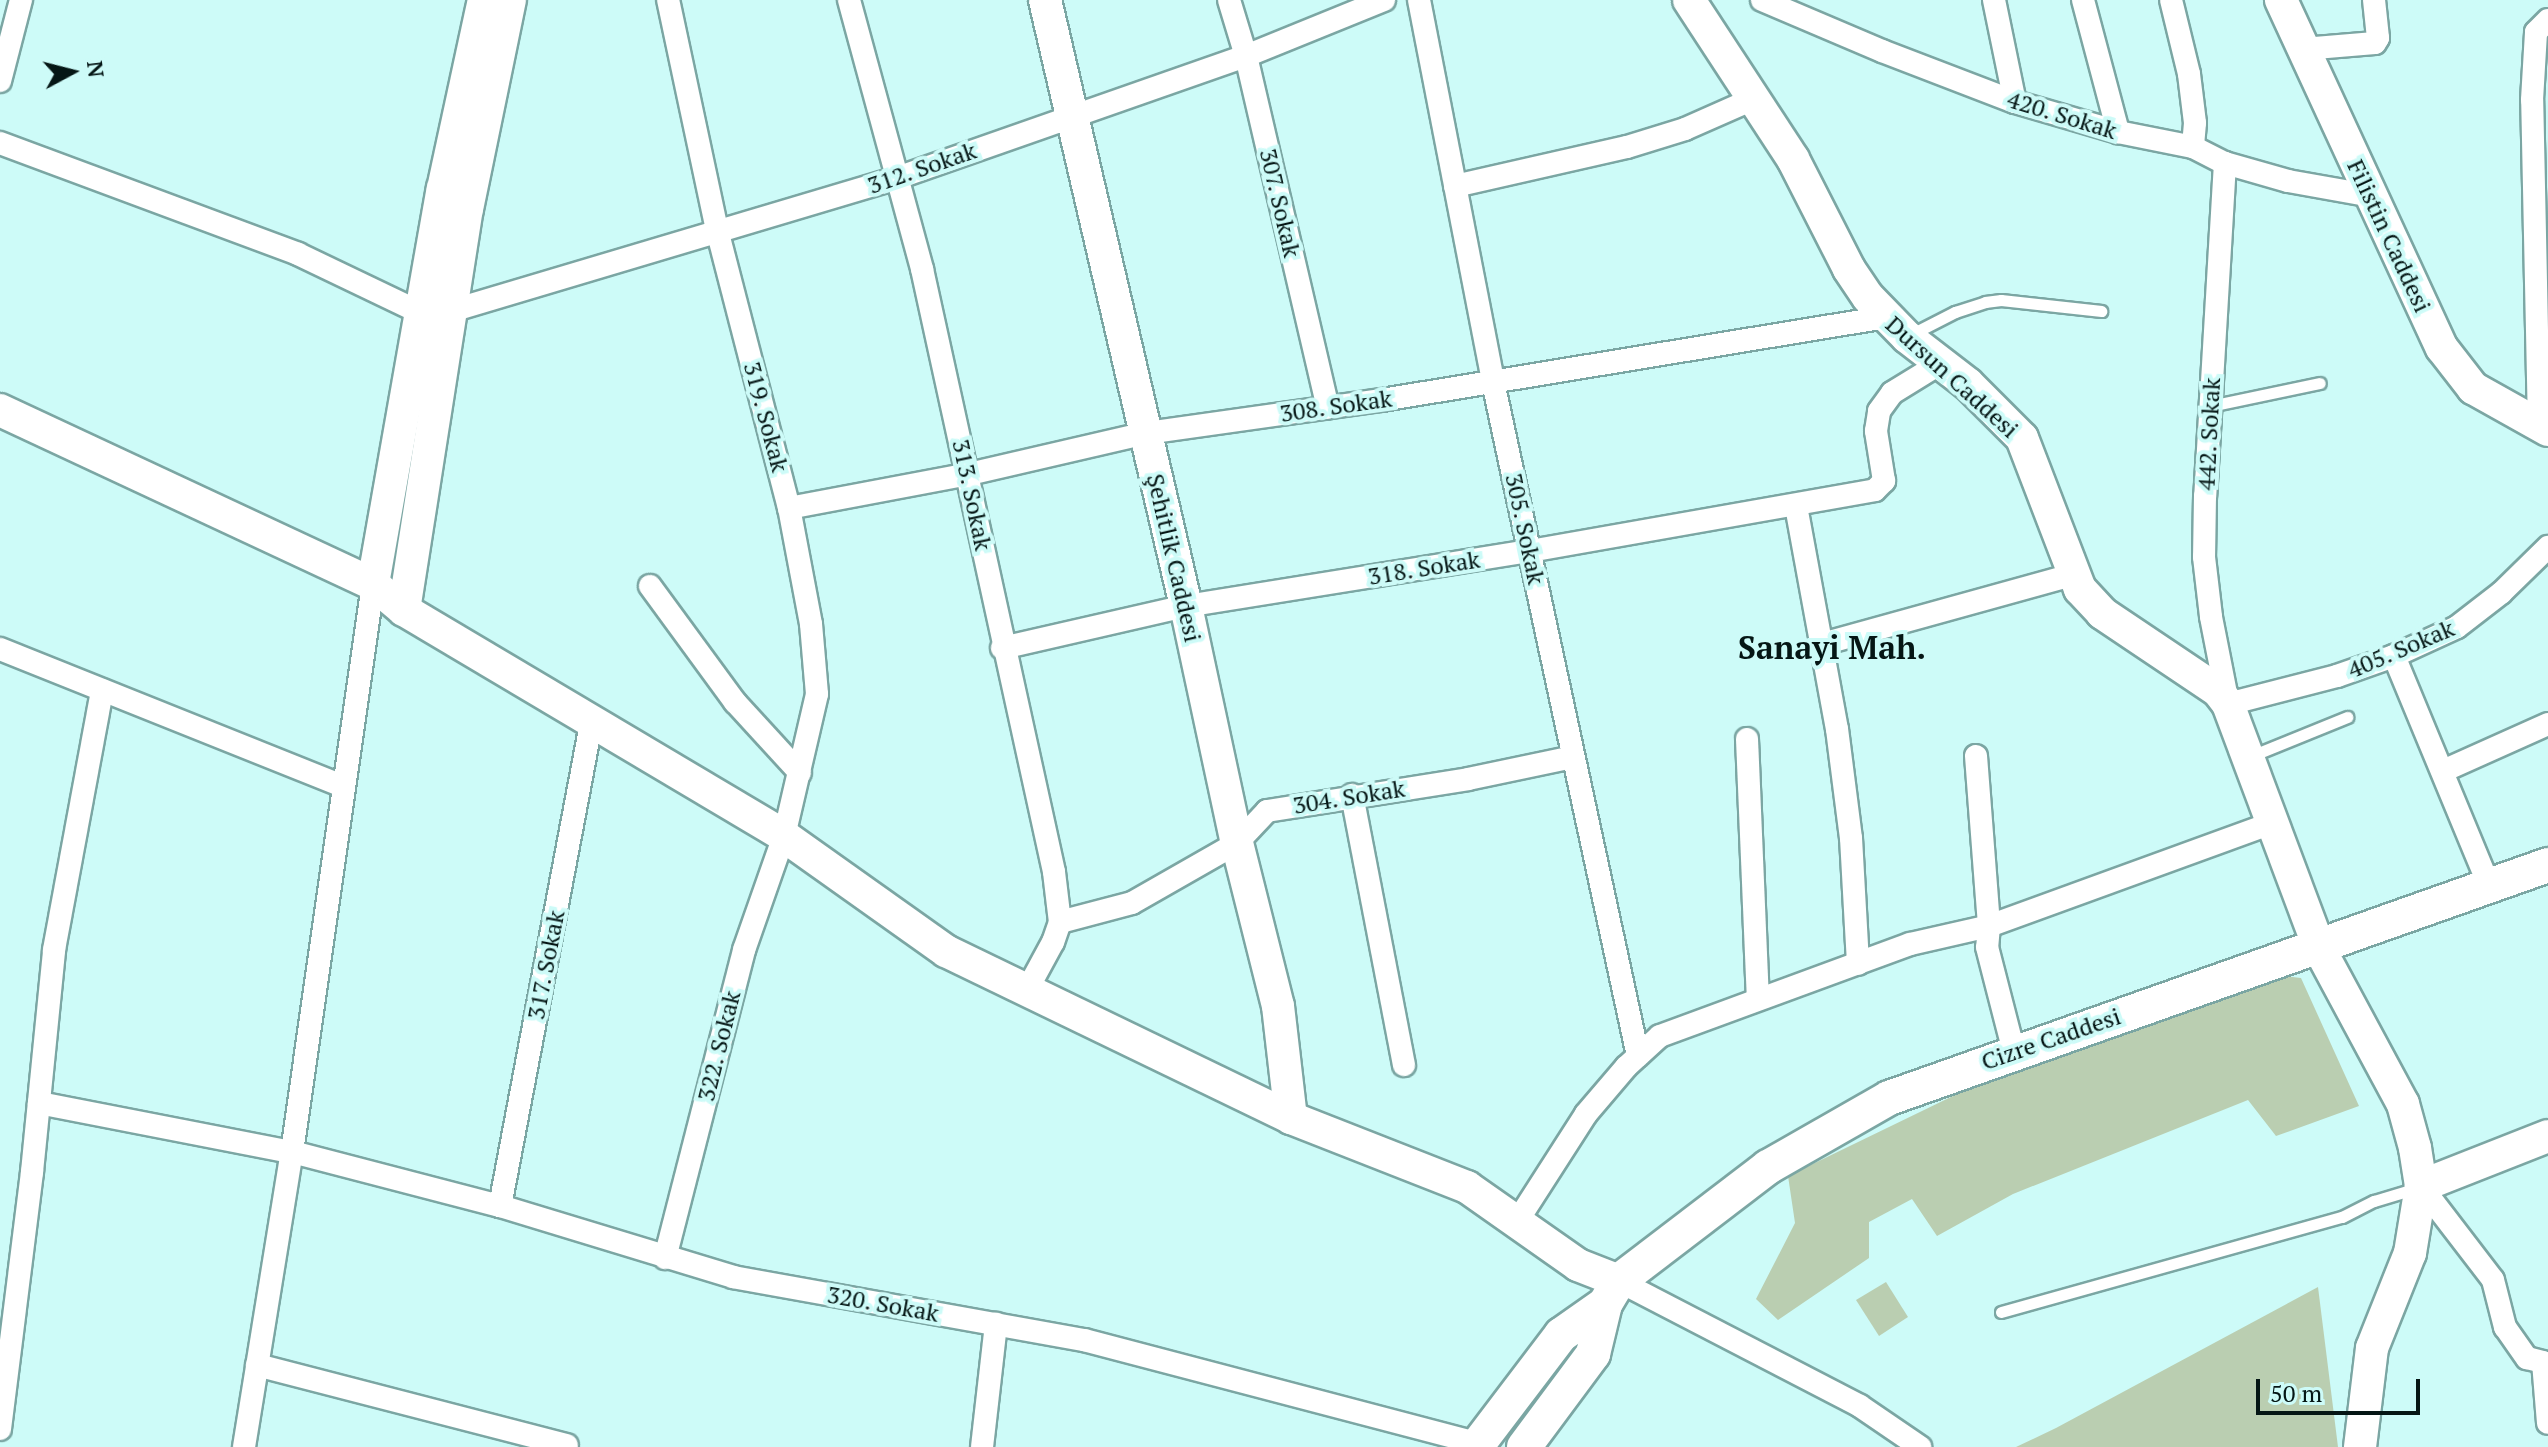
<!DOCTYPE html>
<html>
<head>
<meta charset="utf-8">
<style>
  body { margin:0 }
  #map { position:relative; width:2548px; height:1447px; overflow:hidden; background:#cdfbf8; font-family:"PT Serif",serif }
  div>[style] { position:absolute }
  .green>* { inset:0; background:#baceb1 }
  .roads { filter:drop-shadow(2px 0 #7ba6a3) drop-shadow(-2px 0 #7ba6a3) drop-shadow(0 2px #7ba6a3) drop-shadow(0 -2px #7ba6a3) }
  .lane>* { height:11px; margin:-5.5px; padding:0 5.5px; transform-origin:5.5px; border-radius:5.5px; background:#fff }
  .street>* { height:22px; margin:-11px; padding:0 11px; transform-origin:11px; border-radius:11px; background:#fff }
  .secondary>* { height:32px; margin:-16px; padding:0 16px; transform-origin:16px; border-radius:16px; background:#fff }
  .primary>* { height:34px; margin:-17px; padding:0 17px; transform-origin:17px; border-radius:17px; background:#fff }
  span { translate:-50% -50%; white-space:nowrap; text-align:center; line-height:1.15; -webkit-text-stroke:8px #cdfbf8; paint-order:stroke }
  .street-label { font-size:24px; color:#051615 }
  .district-label { font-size:32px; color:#051615; font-weight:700 }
  .north { position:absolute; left:32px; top:32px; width:80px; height:80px; -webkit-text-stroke:6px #cdfbf8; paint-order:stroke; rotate:83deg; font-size:22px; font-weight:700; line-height:32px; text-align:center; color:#051615 }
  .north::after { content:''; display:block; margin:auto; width:28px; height:36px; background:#051615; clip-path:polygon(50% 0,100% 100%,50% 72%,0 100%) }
  .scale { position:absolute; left:2256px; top:1379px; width:164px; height:36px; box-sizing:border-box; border:4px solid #051615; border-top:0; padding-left:10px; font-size:24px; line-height:28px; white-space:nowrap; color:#051615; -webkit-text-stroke:6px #cdfbf8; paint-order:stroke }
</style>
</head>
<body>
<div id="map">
  <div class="green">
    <div style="clip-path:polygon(2277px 975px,2301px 978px,2359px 1106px,2276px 1136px,2248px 1100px,2013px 1194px,1937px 1236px,1912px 1199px,1869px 1222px,1869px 1258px,1778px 1320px,1756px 1299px,1795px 1223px,1788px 1176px,1990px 1078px)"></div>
    <div style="clip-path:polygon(1886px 1282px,1908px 1317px,1879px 1336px,1856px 1300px)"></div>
    <div style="clip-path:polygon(2318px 1287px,2338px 1447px,2016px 1447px,2056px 1428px)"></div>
  </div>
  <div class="roads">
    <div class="lane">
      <div style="left:1910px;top:335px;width:51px;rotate:-27.1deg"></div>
      <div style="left:1955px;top:312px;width:32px;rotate:-18deg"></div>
      <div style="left:1985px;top:302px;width:16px;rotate:-7deg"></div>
      <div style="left:2001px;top:300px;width:101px;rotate:6.3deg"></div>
      <div style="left:2210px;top:406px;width:112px;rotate:-11.8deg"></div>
      <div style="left:2251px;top:756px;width:104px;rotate:-22.1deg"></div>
      <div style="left:2001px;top:1312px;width:354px;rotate:-15.6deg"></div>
      <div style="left:2342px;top:1217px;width:36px;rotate:-27deg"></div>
      <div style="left:2374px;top:1201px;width:45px;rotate:-16.8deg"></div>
    </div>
    <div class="street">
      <div style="left:849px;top:0;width:279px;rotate:74.8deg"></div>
      <div style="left:922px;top:269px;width:617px;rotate:77.65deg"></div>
      <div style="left:1054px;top:872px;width:50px;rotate:83.2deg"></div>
      <div style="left:1060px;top:922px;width:21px;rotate:109deg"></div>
      <div style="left:1053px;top:942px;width:52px;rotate:118.5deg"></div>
      <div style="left:1229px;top:0;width:59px;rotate:73.1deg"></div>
      <div style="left:1246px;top:56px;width:361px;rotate:76.9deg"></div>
      <div style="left:1419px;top:0;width:389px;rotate:79deg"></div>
      <div style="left:1493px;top:382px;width:689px;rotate:77.86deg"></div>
      <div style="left:1762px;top:0;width:130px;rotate:23deg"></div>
      <div style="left:1882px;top:51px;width:142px;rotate:21deg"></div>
      <div style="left:2015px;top:102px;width:107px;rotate:16.2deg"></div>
      <div style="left:2118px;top:132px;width:76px;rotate:11.3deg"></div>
      <div style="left:2193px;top:147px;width:36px;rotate:27deg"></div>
      <div style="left:2225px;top:163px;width:66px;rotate:15.9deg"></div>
      <div style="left:2288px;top:181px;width:85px;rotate:10.1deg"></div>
      <div style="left:1994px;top:0;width:104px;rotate:78.4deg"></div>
      <div style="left:2083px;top:0;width:137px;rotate:75.1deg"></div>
      <div style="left:2171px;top:0;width:76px;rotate:76.3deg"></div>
      <div style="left:2189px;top:74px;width:49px;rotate:83deg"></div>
      <div style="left:2195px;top:123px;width:24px;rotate:95deg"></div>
      <div style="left:2303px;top:49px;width:72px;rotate:-4.8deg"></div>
      <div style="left:2375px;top:43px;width:6px;rotate:-59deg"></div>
      <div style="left:2378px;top:38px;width:38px;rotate:-96deg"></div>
      <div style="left:0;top:81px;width:84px;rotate:-75.5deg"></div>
      <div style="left:0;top:143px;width:318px;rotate:20.4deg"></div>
      <div style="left:298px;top:254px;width:136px;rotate:25.6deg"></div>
      <div style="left:2225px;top:163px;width:334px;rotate:93.4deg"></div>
      <div style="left:2205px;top:496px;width:61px;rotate:90.9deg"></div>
      <div style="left:2204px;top:557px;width:60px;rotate:83.3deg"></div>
      <div style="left:2211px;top:617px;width:89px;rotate:78.9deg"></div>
      <div style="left:2228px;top:704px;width:113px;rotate:-14.4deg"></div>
      <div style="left:2337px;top:676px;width:60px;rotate:-19.3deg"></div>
      <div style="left:2394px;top:656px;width:69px;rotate:-24.7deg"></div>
      <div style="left:2457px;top:627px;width:56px;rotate:-37.7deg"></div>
      <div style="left:2501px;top:593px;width:66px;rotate:-44.4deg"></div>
      <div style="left:1455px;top:186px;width:176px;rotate:-12.8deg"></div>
      <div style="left:1627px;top:147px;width:61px;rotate:-17.2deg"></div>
      <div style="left:1685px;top:129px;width:74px;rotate:-23.8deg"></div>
      <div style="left:451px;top:311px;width:465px;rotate:-16.6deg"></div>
      <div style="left:897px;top:178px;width:370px;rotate:-19.3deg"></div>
      <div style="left:1246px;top:56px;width:149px;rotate:-22.1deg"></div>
      <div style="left:2539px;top:426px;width:326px;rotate:-91.2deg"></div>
      <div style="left:2532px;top:100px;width:68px;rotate:-86.6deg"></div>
      <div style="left:2536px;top:32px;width:17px;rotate:-45deg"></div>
      <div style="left:1796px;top:506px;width:227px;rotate:79.6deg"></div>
      <div style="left:1837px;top:729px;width:110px;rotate:82.7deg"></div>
      <div style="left:1851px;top:838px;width:126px;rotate:86.8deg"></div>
      <div style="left:789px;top:508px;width:183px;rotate:-10.7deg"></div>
      <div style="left:969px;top:474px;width:182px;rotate:-13deg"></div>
      <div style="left:1146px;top:433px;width:238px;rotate:-8deg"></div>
      <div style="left:1382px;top:400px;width:511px;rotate:-9.35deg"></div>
      <div style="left:650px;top:586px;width:144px;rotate:53.8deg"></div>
      <div style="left:735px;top:702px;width:96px;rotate:47.5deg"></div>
      <div style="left:1819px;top:645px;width:263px;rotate:-15.5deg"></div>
      <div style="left:1002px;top:648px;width:189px;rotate:-12.9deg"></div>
      <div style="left:1186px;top:606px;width:348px;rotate:-9.1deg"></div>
      <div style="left:1530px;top:551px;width:350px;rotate:-10deg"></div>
      <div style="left:1875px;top:490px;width:13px;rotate:-45deg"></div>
      <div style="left:1884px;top:481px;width:51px;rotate:-99.1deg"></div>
      <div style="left:1876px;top:431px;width:20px;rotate:-81deg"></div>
      <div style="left:1879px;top:411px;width:22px;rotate:-54deg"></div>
      <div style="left:1892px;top:393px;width:57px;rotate:-31.5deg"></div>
      <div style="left:0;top:649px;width:369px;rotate:21.8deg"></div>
      <div style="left:2394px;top:656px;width:248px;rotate:67.5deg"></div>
      <div style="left:1747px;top:739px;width:260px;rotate:87.6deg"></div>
      <div style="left:1976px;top:756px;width:170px;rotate:85.6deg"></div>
      <div style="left:1989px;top:926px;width:21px;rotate:95deg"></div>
      <div style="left:1987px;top:947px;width:108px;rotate:75.6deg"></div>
      <div style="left:2443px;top:771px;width:115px;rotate:-24.1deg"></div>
      <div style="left:1352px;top:795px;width:275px;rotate:79.1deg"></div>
      <div style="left:1060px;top:922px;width:74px;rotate:-14.8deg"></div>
      <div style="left:1132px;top:903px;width:121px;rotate:-29.7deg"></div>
      <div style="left:1237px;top:843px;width:44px;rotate:-46.8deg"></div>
      <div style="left:1267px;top:811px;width:204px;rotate:-9deg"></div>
      <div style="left:1468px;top:779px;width:106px;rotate:-11.9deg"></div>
      <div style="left:39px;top:1103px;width:258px;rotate:11deg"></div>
      <div style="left:292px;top:1152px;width:215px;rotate:14.6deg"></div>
      <div style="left:500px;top:1206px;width:244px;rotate:16.9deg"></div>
      <div style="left:733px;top:1277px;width:357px;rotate:10.2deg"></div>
      <div style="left:1084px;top:1340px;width:407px;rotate:14.7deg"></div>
      <div style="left:2421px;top:1186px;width:118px;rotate:52.5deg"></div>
      <div style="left:2493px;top:1280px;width:49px;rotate:75.7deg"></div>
      <div style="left:2505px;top:1327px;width:38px;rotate:55deg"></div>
      <div style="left:2527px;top:1358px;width:16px;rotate:14deg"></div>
      <div style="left:2543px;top:1362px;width:61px;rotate:85.3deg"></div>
      <div style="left:500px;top:1206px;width:491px;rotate:-79.3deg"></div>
      <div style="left:1518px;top:1220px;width:126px;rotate:-57.3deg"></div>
      <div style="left:1586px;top:1114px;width:62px;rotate:-49.6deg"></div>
      <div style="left:1626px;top:1067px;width:46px;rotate:-42.4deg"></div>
      <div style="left:1660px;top:1036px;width:266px;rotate:-20.2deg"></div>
      <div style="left:1910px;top:944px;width:81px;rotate:-12.8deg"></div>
      <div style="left:1989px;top:926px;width:299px;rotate:-20deg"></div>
      <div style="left:665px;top:1258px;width:318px;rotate:-75.6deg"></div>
      <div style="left:744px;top:950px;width:121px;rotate:-70.7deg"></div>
      <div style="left:784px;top:836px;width:146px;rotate:-76.9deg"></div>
      <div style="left:817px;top:694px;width:70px;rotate:-94.9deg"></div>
      <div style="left:811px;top:624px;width:118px;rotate:-100.7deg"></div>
      <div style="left:789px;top:508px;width:287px;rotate:-104.5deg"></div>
      <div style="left:717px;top:230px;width:235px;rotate:-102deg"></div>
      <div style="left:1619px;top:1281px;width:271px;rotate:27.4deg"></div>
      <div style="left:1860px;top:1406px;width:73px;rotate:34.3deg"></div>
      <div style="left:257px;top:1365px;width:320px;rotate:14.5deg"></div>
      <div style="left:0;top:1429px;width:259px;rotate:-82.9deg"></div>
      <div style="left:32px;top:1172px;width:223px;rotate:-84.3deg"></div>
      <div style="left:54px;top:950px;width:264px;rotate:-79.5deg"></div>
      <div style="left:244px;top:1447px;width:299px;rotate:-80.8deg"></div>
      <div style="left:292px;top:1152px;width:574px;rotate:-81.88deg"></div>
      <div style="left:982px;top:1447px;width:124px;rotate:-83.5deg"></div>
    </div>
    <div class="secondary">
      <div style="left:1045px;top:0;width:622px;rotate:76.9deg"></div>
      <div style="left:1186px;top:606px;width:242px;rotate:77.9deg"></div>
      <div style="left:1237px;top:843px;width:168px;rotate:75.9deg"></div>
      <div style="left:1278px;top:1006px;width:113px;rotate:83.4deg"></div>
      <div style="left:1689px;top:0;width:190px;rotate:56.8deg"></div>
      <div style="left:1793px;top:159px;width:123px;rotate:63deg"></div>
      <div style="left:1849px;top:269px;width:34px;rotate:56deg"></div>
      <div style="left:1868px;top:297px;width:56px;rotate:45.7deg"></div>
      <div style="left:1907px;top:337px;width:77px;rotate:37.6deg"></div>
      <div style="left:1968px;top:384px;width:76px;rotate:45deg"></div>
      <div style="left:2022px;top:438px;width:162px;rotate:69deg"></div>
      <div style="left:2080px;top:589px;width:33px;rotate:47deg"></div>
      <div style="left:2102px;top:613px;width:140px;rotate:33.9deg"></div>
      <div style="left:2218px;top:691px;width:16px;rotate:52deg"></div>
      <div style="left:2228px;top:704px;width:260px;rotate:69.5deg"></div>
      <div style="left:2319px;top:948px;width:177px;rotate:61.7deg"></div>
      <div style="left:2403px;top:1104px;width:46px;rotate:74.7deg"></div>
      <div style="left:2415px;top:1148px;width:38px;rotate:81deg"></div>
      <div style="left:2421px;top:1186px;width:68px;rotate:99.3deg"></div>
      <div style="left:2410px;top:1253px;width:102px;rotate:111.8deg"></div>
      <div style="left:2372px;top:1348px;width:100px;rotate:96.9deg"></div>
      <div style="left:2281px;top:0;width:383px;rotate:65.2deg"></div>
      <div style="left:2442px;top:348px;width:51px;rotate:52.2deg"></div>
      <div style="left:2473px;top:388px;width:86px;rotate:29.2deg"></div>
      <div style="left:0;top:410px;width:412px;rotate:25deg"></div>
      <div style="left:373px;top:584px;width:40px;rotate:40deg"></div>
      <div style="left:404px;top:610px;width:442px;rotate:30.7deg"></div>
      <div style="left:784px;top:836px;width:199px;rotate:35.4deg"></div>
      <div style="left:946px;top:951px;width:383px;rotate:25.8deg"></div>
      <div style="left:1291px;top:1118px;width:189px;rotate:21.4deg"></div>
      <div style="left:1467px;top:1187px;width:136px;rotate:35.1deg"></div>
      <div style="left:1578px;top:1265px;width:44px;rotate:21.3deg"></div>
      <div style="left:373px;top:584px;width:401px;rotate:-80deg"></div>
      <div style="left:443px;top:189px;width:193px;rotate:-77.8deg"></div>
      <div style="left:404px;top:610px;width:406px;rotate:-81.1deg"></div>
      <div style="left:467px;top:209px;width:213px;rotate:-78.4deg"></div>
      <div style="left:2421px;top:1186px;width:136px;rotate:-21.5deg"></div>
    </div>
    <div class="primary">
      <div style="left:1476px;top:1447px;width:141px;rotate:-52.8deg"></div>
      <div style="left:1561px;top:1335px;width:54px;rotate:-35.2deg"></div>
      <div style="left:1524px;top:1447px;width:116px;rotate:-53.4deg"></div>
      <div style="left:1593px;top:1354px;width:51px;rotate:-76.5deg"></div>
      <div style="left:1605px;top:1304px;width:27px;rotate:-59deg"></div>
      <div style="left:1619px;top:1281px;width:188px;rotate:-37.4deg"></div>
      <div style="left:1768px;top:1167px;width:139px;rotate:-29.7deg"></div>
      <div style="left:1889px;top:1098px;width:699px;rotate:-19.47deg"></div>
    </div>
  </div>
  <div class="street-label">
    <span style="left:2062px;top:115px;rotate:17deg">420. Sokak</span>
    <span style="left:922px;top:168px;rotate:-19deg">312. Sokak</span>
    <span style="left:1280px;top:203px;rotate:77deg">307. Sokak</span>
    <span style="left:2389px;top:236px;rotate:65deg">Filistin Caddesi</span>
    <span style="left:1952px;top:377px;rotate:42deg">Dursun Caddesi</span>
    <span style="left:1336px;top:406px;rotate:-8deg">308. Sokak</span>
    <span style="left:766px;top:417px;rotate:75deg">319. Sokak</span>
    <span style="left:2209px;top:434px;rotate:-87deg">442. Sokak</span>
    <span style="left:972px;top:495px;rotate:78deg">313. Sokak</span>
    <span style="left:1525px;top:529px;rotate:78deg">305. Sokak</span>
    <span style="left:1174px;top:558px;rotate:77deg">Şehitlik Caddesi</span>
    <span style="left:1424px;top:568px;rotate:-9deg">318. Sokak</span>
    <span style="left:2401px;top:649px;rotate:-23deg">405. Sokak</span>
    <span style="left:1349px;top:797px;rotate:-9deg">304. Sokak</span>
    <span style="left:546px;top:965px;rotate:-79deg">317. Sokak</span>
    <span style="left:2051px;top:1039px;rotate:-19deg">Cizre Caddesi</span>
    <span style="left:719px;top:1046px;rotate:-76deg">322. Sokak</span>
    <span style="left:883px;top:1304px;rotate:10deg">320. Sokak</span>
  </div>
  <div class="district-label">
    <span style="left:1832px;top:647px">Sanayi Mah.</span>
  </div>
  <div class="north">N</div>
  <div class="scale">50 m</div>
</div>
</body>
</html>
